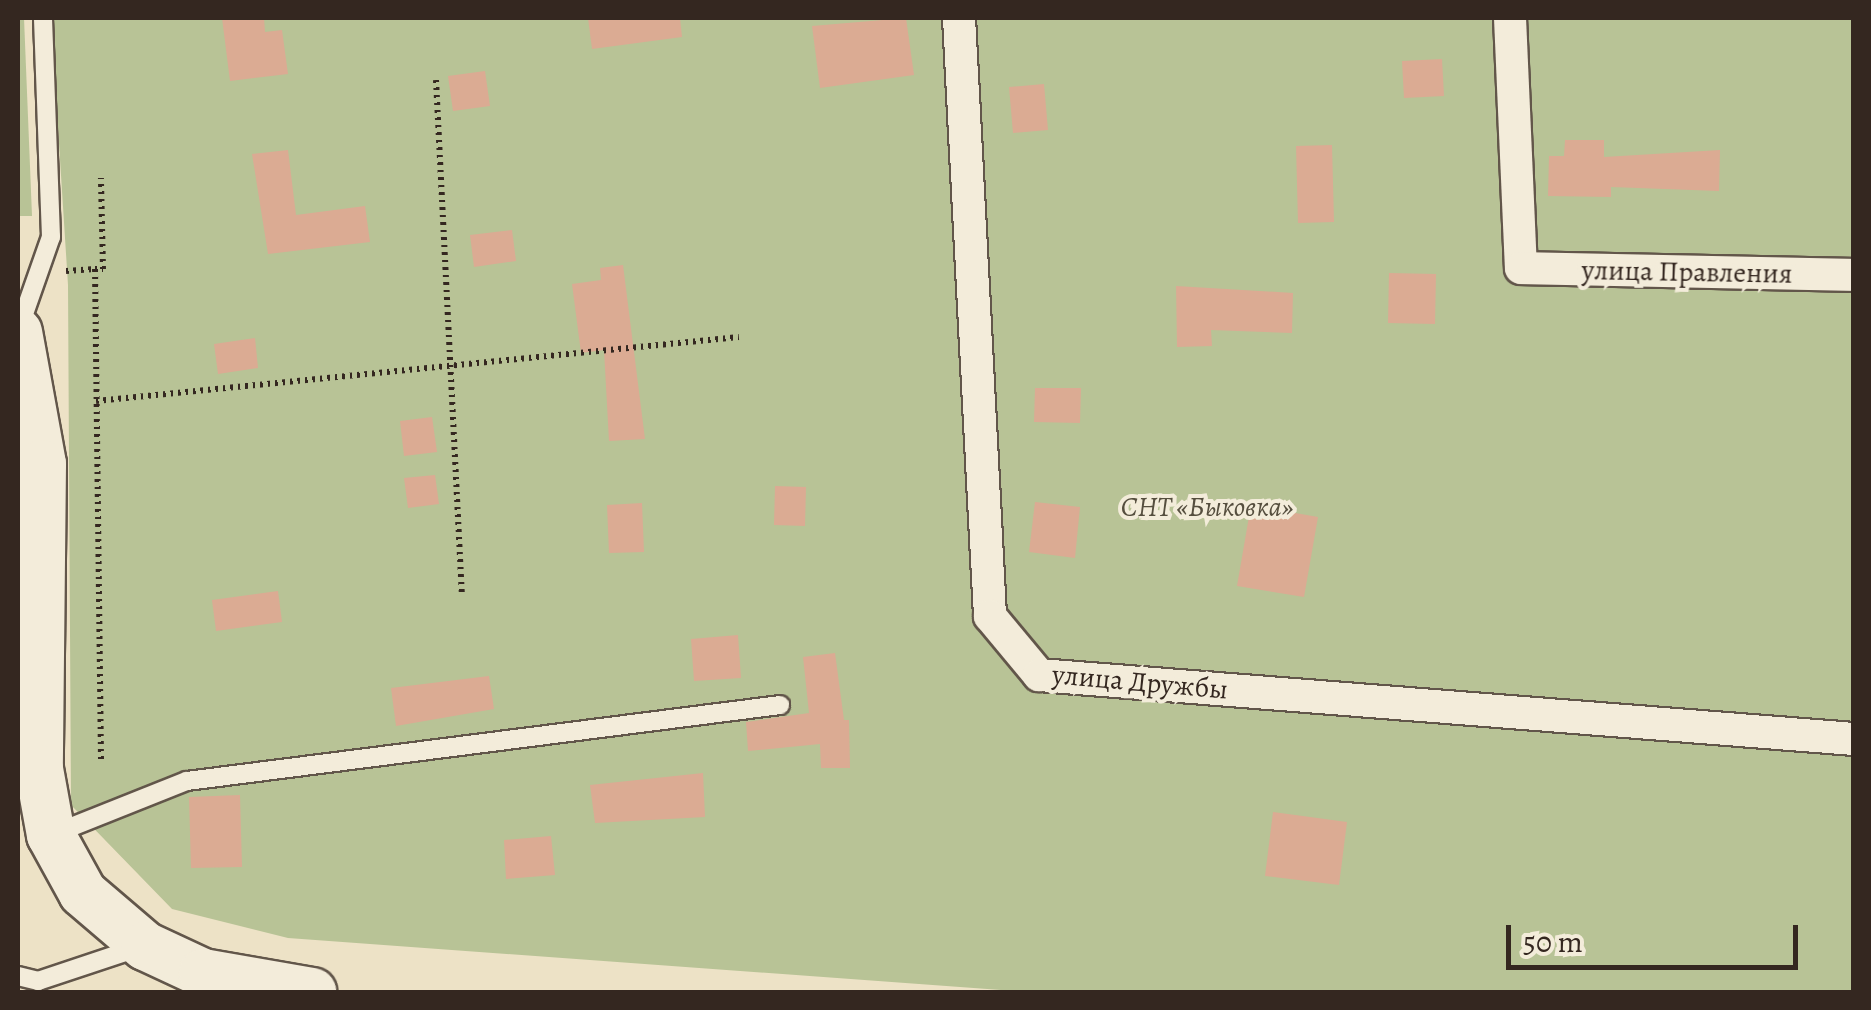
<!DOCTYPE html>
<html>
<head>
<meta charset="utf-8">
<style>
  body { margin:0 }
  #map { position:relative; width:1871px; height:1010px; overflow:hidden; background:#ede2c6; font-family:Alegreya,serif }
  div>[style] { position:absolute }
  .green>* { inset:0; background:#b8c396 }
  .building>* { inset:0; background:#dbab93 }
  .path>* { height:6px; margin-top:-3px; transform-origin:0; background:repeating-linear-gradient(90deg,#342720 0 2.5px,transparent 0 7.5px) }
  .roads { filter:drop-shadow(2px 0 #62564a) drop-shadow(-2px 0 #62564a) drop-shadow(0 2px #62564a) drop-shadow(0 -2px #62564a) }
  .lane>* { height:18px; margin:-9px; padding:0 9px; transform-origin:9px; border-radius:9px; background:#f3ecda }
  .street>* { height:32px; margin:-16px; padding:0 16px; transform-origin:16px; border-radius:16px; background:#f3ecda }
  .secondary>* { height:48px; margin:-24px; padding:0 24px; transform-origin:24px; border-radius:24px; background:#f3ecda }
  span { translate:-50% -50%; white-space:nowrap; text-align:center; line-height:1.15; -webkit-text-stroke:8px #f3ecda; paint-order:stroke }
  .street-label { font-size:28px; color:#342720 }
  .park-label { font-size:28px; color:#554e3e; font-style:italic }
  .frame { position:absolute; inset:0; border:20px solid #342720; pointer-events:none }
  .scale { position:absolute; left:1506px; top:925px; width:292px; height:45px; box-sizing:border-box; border:5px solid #342720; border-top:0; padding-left:12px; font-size:30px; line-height:35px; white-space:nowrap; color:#342720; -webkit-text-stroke:8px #f3ecda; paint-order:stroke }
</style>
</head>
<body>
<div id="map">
  <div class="green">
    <div style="clip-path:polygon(18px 18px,24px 18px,32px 216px,18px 216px)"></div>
    <div style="clip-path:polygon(51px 18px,1853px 18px,1853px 992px,1028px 992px,288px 938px,172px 909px,71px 805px,68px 285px)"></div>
  </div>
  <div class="building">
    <div style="clip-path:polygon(222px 18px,264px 18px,265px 32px,282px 30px,288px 74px,230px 81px)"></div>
    <div style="clip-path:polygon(588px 18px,680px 18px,682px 37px,592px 49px)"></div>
    <div style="clip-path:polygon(906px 18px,914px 75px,820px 88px,812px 26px)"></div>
    <div style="clip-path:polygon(1442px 59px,1444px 96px,1404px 98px,1402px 61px)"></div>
    <div style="clip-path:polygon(485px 71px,490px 106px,453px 111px,448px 76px)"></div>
    <div style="clip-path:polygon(1044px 84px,1048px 130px,1013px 133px,1009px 87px)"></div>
    <div style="clip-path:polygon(1565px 140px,1604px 140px,1604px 157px,1720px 150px,1719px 191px,1611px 187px,1611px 197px,1548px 196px,1549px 156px,1564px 156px)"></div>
    <div style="clip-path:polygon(1332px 145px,1334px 222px,1298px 223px,1296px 146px)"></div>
    <div style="clip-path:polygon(288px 150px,296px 215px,365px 206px,370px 242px,268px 254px,252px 154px)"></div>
    <div style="clip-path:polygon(512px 230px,516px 261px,474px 267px,470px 235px)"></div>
    <div style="clip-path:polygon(623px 265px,645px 439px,609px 441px,604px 350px,581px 353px,572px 284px,601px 280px,600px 268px)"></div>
    <div style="clip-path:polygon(1389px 273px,1436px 274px,1435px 324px,1388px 323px)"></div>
    <div style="clip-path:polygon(1176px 286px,1293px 293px,1292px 333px,1211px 330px,1212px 346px,1177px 347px)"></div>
    <div style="clip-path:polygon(255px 338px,258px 368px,218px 374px,214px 344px)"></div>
    <div style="clip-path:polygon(1035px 388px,1081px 388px,1080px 423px,1034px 422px)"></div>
    <div style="clip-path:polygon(432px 417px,437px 452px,404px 456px,400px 421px)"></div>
    <div style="clip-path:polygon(435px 475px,439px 504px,408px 508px,404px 478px)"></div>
    <div style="clip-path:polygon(775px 486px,806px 487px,805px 526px,774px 525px)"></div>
    <div style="clip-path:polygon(1035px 502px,1080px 507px,1075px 558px,1029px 552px)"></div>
    <div style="clip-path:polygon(642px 503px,644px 552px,609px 553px,607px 505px)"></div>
    <div style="clip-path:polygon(1251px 505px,1318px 517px,1304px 597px,1237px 586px)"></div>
    <div style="clip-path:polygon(278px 591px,282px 622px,216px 631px,212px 600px)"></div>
    <div style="clip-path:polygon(738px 635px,741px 678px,694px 681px,691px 639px)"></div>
    <div style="clip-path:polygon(835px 653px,844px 720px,849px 720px,850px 768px,821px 768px,820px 744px,748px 751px,746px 722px,809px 713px,803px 657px)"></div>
    <div style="clip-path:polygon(489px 676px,494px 709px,396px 726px,391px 688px)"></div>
    <div style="clip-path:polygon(703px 773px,705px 817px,595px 823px,590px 785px)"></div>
    <div style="clip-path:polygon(240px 795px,242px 867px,191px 868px,189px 797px)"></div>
    <div style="clip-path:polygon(1273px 812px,1347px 822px,1339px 885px,1265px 876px)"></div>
    <div style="clip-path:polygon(551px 836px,555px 875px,506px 879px,504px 840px)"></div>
  </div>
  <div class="path">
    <div style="left:436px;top:80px;width:517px;rotate:87.12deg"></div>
    <div style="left:66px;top:271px;width:29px;rotate:-4deg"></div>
    <div style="left:96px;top:401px;width:646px;rotate:-5.68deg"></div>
    <div style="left:101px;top:759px;width:490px;rotate:-90.7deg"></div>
    <div style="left:95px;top:269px;width:8px"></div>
    <div style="left:103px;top:269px;width:91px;rotate:-91.3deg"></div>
  </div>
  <div class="roads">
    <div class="lane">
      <div style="left:18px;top:331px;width:100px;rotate:-70.7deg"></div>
      <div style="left:51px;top:237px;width:219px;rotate:-92.1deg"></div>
      <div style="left:51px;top:835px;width:146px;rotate:-21.7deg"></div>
      <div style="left:187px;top:781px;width:598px;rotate:-7.3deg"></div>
      <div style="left:18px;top:976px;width:21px;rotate:14deg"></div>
      <div style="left:38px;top:981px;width:108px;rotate:-18.4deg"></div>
    </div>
    <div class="street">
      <div style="left:959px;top:18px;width:599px;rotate:87.03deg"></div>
      <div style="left:990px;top:616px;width:77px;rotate:50.3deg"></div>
      <div style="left:1039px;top:675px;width:818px;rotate:4.49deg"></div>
      <div style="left:1510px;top:18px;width:250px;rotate:87.5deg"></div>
      <div style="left:1521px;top:268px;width:333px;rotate:1.2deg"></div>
    </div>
    <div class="secondary">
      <div style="left:18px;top:332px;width:134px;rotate:79.7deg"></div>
      <div style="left:42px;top:464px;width:305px;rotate:90.6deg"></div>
      <div style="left:39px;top:769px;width:67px;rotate:79.7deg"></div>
      <div style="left:51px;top:835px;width:66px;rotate:61.1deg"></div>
      <div style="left:83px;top:893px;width:82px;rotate:40.5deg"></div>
      <div style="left:145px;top:946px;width:64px;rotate:25deg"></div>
      <div style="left:203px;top:973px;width:111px;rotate:9.9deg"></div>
    </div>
  </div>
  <div class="street-label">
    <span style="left:1687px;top:272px;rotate:1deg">улица Правления</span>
    <span style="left:1140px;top:682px;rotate:5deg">улица Дружбы</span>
  </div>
  <div class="park-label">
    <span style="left:1207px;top:507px">СНТ «Быковка»</span>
  </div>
  <div class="frame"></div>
  <div class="scale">50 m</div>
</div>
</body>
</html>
